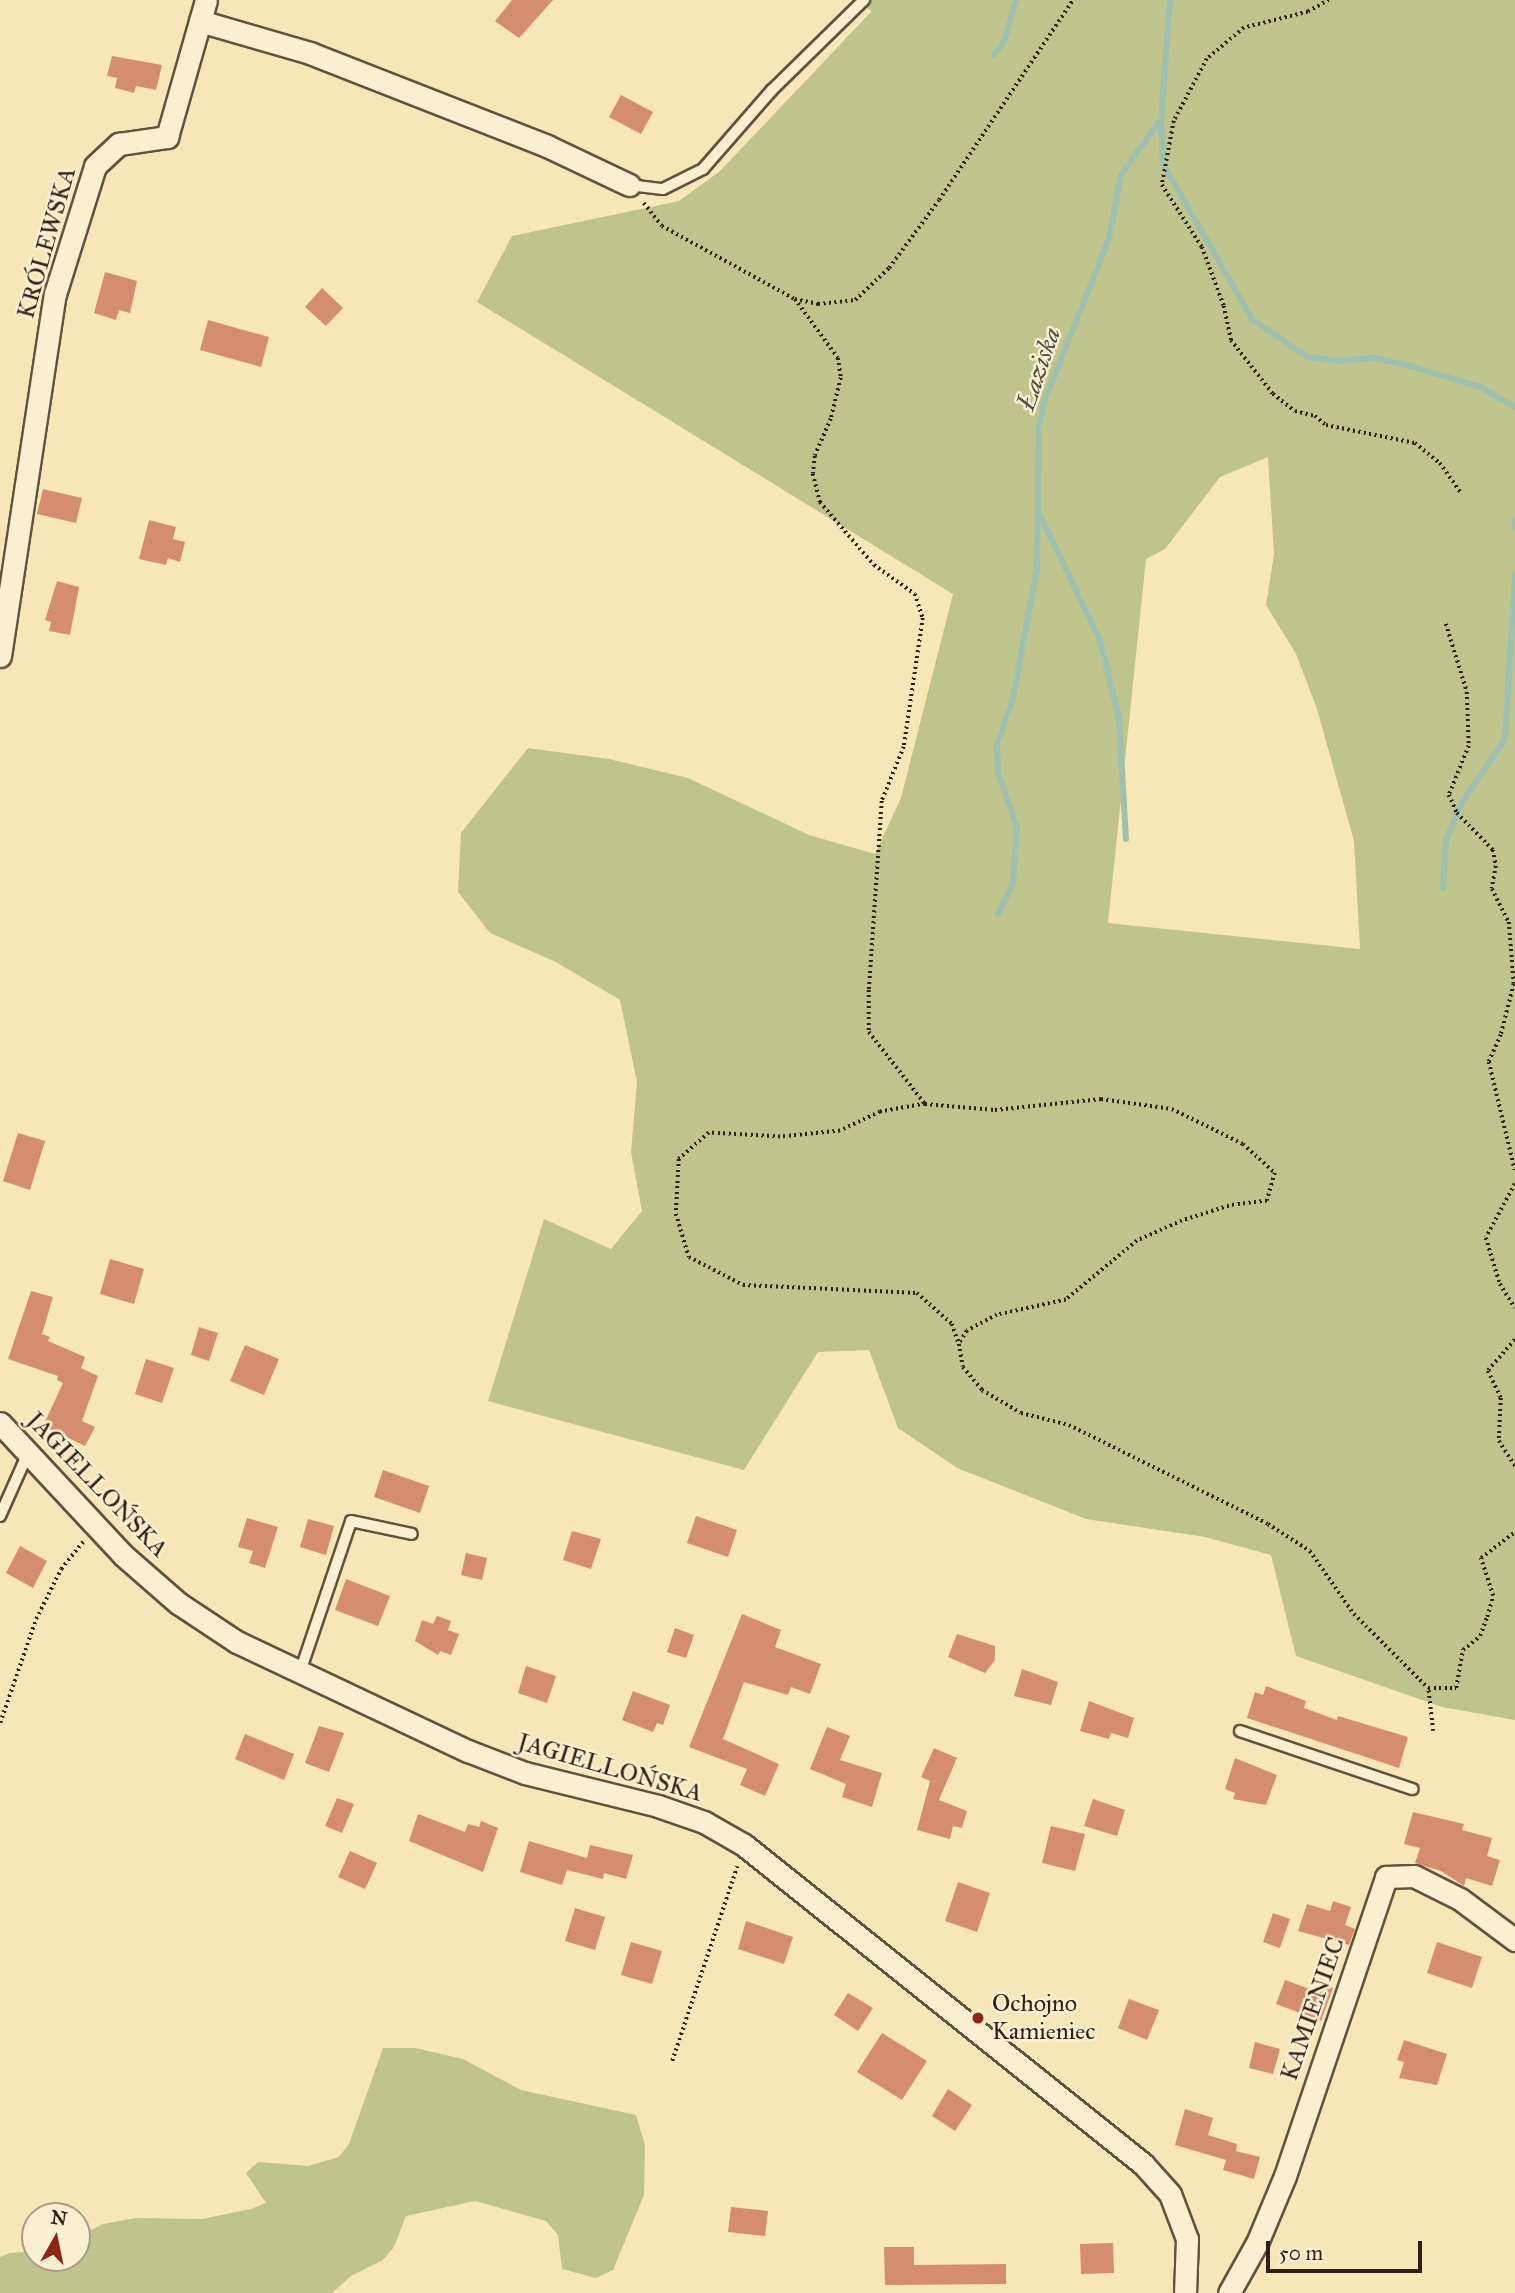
<!DOCTYPE html>
<html>
<head>
<meta charset="utf-8">
<style>
  body { margin:0 }
  #map { position:relative; width:1515px; height:2293px; overflow:hidden; background:#f7e6b7; font-family:"IM FELL Great Primer",serif }
  div>[style] { position:absolute }
  .green>* { inset:0; background:#bfc48c }
  .stream>* { height:6px; margin:-3px; padding:0 3px; transform-origin:3px; border-radius:3px; background:#9dc0af }
  .building>* { inset:0; background:#d48e6e }
  .path>* { height:3.5px; margin-top:-1.75px; transform-origin:0; background:repeating-linear-gradient(90deg,#2f2015 0 2px,transparent 0 5.5px) }
  .roads { filter:drop-shadow(2px 0 #61523e) drop-shadow(-2px 0 #61523e) drop-shadow(0 2px #61523e) drop-shadow(0 -2px #61523e) }
  .service>* { height:10px; margin:-5px; padding:0 5px; transform-origin:5px; border-radius:5px; background:#faefd0 }
  .minor>* { height:21px; margin:-10.5px; padding:0 10.5px; transform-origin:10.5px; border-radius:10.5px; background:#faefd0 }
  .dots>* { width:19px; height:19px; translate:-50% -50%; box-sizing:border-box; border:4px solid #faefd0; border-radius:50% }
  span { translate:-50% -50%; white-space:nowrap; text-align:center; line-height:1.15; -webkit-text-stroke:5px #faefd0; paint-order:stroke }
  .street-label { font-size:24px; color:#2f2015 }
  .poi-label { font-size:24px; color:#2f2015 }
  .left { translate:0 -50%; text-align:left }
  .water-label { font-size:26px; color:#505043; font-style:italic }
  .north { position:absolute; left:21px; top:2202px; width:70px; height:70px; box-sizing:border-box; background:#faefd0; border:2px solid #a99c85; border-radius:50%; rotate:9deg; font-size:19px; font-weight:700; line-height:28px; text-align:center; color:#2f2015 }
  .north::after { content:''; display:block; margin:auto; width:24px; height:32px; background:#8f2418; clip-path:polygon(50% 0,100% 100%,50% 72%,0 100%) }
  .scale { position:absolute; left:1266px; top:2241px; width:156px; height:32px; box-sizing:border-box; border:4px solid #2f2015; border-top:0; padding-left:9px; font-size:21px; line-height:24px; white-space:nowrap; color:#2f2015; -webkit-text-stroke:5px #faefd0; paint-order:stroke }
</style>
</head>
<body>
<div id="map">
  <div class="green">
    <div style="clip-path:polygon(evenodd,854px 0,1515px 0,1515px 1720px,1442px 1707px,1296px 1656px,1271px 1555px,1205px 1537px,1086px 1519px,957px 1468px,898px 1428px,869px 1350px,818px 1352px,744px 1470px,488px 1401px,544px 1219px,611px 1249px,642px 1211px,631px 1152px,637px 1082px,620px 1000px,556px 962px,490px 933px,458px 892px,461px 833px,528px 748px,609px 759px,688px 778px,809px 835px,875px 854px,901px 798px,953px 594px,477px 302px,512px 236px,679px 201px,720px 171px,872px 11px,854px 0,1268px 457px,1274px 554px,1266px 605px,1296px 654px,1317px 709px,1354px 841px,1360px 949px,1108px 923px,1146px 559px,1165px 549px,1220px 477px,1268px 457px)"></div>
    <div style="clip-path:polygon(383px 2048px,415px 2048px,463px 2059px,521px 2090px,636px 2115px,645px 2145px,644px 2195px,613px 2270px,596px 2278px,562px 2269px,558px 2235px,546px 2221px,475px 2201px,406px 2216px,394px 2247px,383px 2260px,351px 2276px,332px 2293px,0 2293px,0 2257px,10px 2253px,35px 2251px,35px 2258px,77px 2258px,77px 2237px,103px 2224px,136px 2218px,202px 2219px,251px 2209px,266px 2203px,246px 2173px,258px 2162px,308px 2166px,339px 2157px,349px 2144px)"></div>
  </div>
  <div class="stream">
    <div style="left:1170px;top:0;width:119px;rotate:94.3deg"></div>
    <div style="left:1161px;top:119px;width:45px;rotate:87.5deg"></div>
    <div style="left:1163px;top:164px;width:179px;rotate:60.1deg"></div>
    <div style="left:1252px;top:319px;width:67px;rotate:34.6deg"></div>
    <div style="left:1307px;top:357px;width:31px;rotate:7deg"></div>
    <div style="left:1338px;top:361px;width:37px;rotate:-5deg"></div>
    <div style="left:1375px;top:358px;width:39px;rotate:13deg"></div>
    <div style="left:1413px;top:367px;width:70px;rotate:16.6deg"></div>
    <div style="left:1480px;top:387px;width:40px;rotate:29.7deg"></div>
    <div style="left:994px;top:55px;width:19px;rotate:-55deg"></div>
    <div style="left:1005px;top:39px;width:41px;rotate:-74.2deg"></div>
    <div style="left:1041px;top:517px;width:136px;rotate:64.4deg"></div>
    <div style="left:1100px;top:640px;width:80px;rotate:76.3deg"></div>
    <div style="left:1119px;top:718px;width:121px;rotate:86.7deg"></div>
    <div style="left:1515px;top:520px;width:8px;rotate:90deg"></div>
    <div style="left:1443px;top:888px;width:48px;rotate:-86.4deg"></div>
    <div style="left:1446px;top:840px;width:39px;rotate:-67deg"></div>
    <div style="left:1461px;top:804px;width:78px;rotate:-55.9deg"></div>
    <div style="left:1505px;top:739px;width:165px;rotate:-86.5deg"></div>
    <div style="left:998px;top:914px;width:34px;rotate:-64deg"></div>
    <div style="left:1013px;top:883px;width:56px;rotate:-85.9deg"></div>
    <div style="left:1017px;top:827px;width:57px;rotate:-109.4deg"></div>
    <div style="left:998px;top:773px;width:27px;rotate:-92deg"></div>
    <div style="left:997px;top:746px;width:51px;rotate:-71.6deg"></div>
    <div style="left:1013px;top:698px;width:131px;rotate:-79.5deg"></div>
    <div style="left:1037px;top:569px;width:141px;rotate:-89.2deg"></div>
    <div style="left:1039px;top:428px;width:26px;rotate:-79deg"></div>
    <div style="left:1044px;top:402px;width:175px;rotate:-68.3deg"></div>
    <div style="left:1109px;top:239px;width:65px;rotate:-79.4deg"></div>
    <div style="left:1121px;top:175px;width:69px;rotate:-54.5deg"></div>
  </div>
  <div class="building">
    <div style="clip-path:polygon(512px 0,553px 0,519px 38px,495px 21px)"></div>
    <div style="clip-path:polygon(112px 56px,162px 65px,156px 90px,136px 86px,134px 93px,115px 88px,117px 78px,107px 76px)"></div>
    <div style="clip-path:polygon(621px 95px,653px 112px,641px 134px,609px 117px)"></div>
    <div style="clip-path:polygon(105px 272px,137px 281px,130px 313px,119px 310px,116px 320px,94px 313px)"></div>
    <div style="clip-path:polygon(322px 288px,343px 308px,326px 326px,305px 307px)"></div>
    <div style="clip-path:polygon(208px 320px,269px 337px,261px 367px,200px 350px)"></div>
    <div style="clip-path:polygon(43px 489px,82px 498px,76px 523px,37px 514px)"></div>
    <div style="clip-path:polygon(149px 520px,176px 527px,173px 539px,185px 542px,180px 562px,168px 558px,166px 565px,139px 559px)"></div>
    <div style="clip-path:polygon(57px 581px,79px 587px,70px 635px,49px 631px,51px 622px,45px 620px)"></div>
    <div style="clip-path:polygon(18px 1133px,45px 1141px,30px 1190px,3px 1181px)"></div>
    <div style="clip-path:polygon(110px 1259px,144px 1269px,134px 1304px,100px 1294px)"></div>
    <div style="clip-path:polygon(31px 1291px,53px 1297px,42px 1334px,50px 1337px,48px 1341px,85px 1357px,81px 1368px,98px 1376px,82px 1421px,95px 1427px,85px 1446px,43px 1426px,63px 1383px,57px 1380px,58px 1376px,8px 1359px)"></div>
    <div style="clip-path:polygon(199px 1327px,218px 1333px,209px 1361px,191px 1355px)"></div>
    <div style="clip-path:polygon(245px 1345px,279px 1359px,264px 1395px,230px 1381px)"></div>
    <div style="clip-path:polygon(146px 1359px,174px 1368px,162px 1403px,135px 1394px)"></div>
    <div style="clip-path:polygon(383px 1470px,429px 1486px,420px 1513px,374px 1497px)"></div>
    <div style="clip-path:polygon(696px 1516px,737px 1530px,728px 1557px,687px 1543px)"></div>
    <div style="clip-path:polygon(247px 1518px,278px 1527px,265px 1568px,249px 1563px,253px 1551px,238px 1547px)"></div>
    <div style="clip-path:polygon(308px 1519px,334px 1526px,326px 1555px,300px 1547px)"></div>
    <div style="clip-path:polygon(572px 1531px,601px 1539px,591px 1569px,563px 1560px)"></div>
    <div style="clip-path:polygon(20px 1546px,47px 1561px,33px 1588px,6px 1573px)"></div>
    <div style="clip-path:polygon(466px 1553px,487px 1558px,482px 1580px,461px 1575px)"></div>
    <div style="clip-path:polygon(346px 1579px,390px 1596px,378px 1626px,335px 1610px)"></div>
    <div style="clip-path:polygon(742px 1614px,781px 1630px,775px 1647px,821px 1664px,810px 1694px,791px 1687px,788px 1695px,744px 1682px,723px 1739px,779px 1764px,765px 1796px,740px 1785px,747px 1769px,689px 1747px)"></div>
    <div style="clip-path:polygon(437px 1616px,451px 1621px,448px 1630px,459px 1634px,451px 1655px,440px 1651px,438px 1655px,415px 1641px,422px 1620px,433px 1624px)"></div>
    <div style="clip-path:polygon(675px 1628px,694px 1635px,686px 1658px,667px 1652px)"></div>
    <div style="clip-path:polygon(957px 1634px,995px 1646px,995px 1660px,985px 1673px,948px 1657px)"></div>
    <div style="clip-path:polygon(526px 1666px,556px 1676px,547px 1703px,518px 1693px)"></div>
    <div style="clip-path:polygon(1022px 1669px,1058px 1682px,1051px 1705px,1014px 1696px)"></div>
    <div style="clip-path:polygon(1266px 1686px,1306px 1701px,1304px 1708px,1337px 1720px,1338px 1716px,1408px 1737px,1399px 1768px,1247px 1718px,1255px 1692px,1263px 1695px)"></div>
    <div style="clip-path:polygon(633px 1691px,670px 1705px,663px 1725px,657px 1723px,653px 1732px,622px 1720px)"></div>
    <div style="clip-path:polygon(1089px 1701px,1134px 1718px,1128px 1738px,1111px 1733px,1109px 1739px,1080px 1731px)"></div>
    <div style="clip-path:polygon(319px 1726px,344px 1733px,329px 1772px,305px 1763px)"></div>
    <div style="clip-path:polygon(827px 1727px,850px 1736px,840px 1760px,882px 1773px,872px 1807px,842px 1797px,846px 1784px,810px 1769px)"></div>
    <div style="clip-path:polygon(245px 1734px,294px 1754px,284px 1780px,235px 1759px)"></div>
    <div style="clip-path:polygon(934px 1748px,957px 1758px,939px 1800px,967px 1811px,962px 1828px,953px 1826px,950px 1839px,917px 1830px,930px 1781px,921px 1777px)"></div>
    <div style="clip-path:polygon(1235px 1758px,1277px 1775px,1266px 1805px,1233px 1799px,1235px 1793px,1225px 1789px)"></div>
    <div style="clip-path:polygon(337px 1798px,354px 1804px,342px 1833px,325px 1826px)"></div>
    <div style="clip-path:polygon(1093px 1799px,1125px 1810px,1117px 1836px,1084px 1826px)"></div>
    <div style="clip-path:polygon(1413px 1812px,1464px 1824px,1462px 1830px,1492px 1838px,1487px 1856px,1500px 1860px,1492px 1886px,1466px 1878px,1464px 1886px,1441px 1871px,1415px 1863px,1420px 1848px,1404px 1844px)"></div>
    <div style="clip-path:polygon(418px 1814px,465px 1832px,468px 1824px,479px 1827px,481px 1821px,498px 1828px,483px 1872px,409px 1841px)"></div>
    <div style="clip-path:polygon(1051px 1826px,1085px 1834px,1075px 1871px,1042px 1863px)"></div>
    <div style="clip-path:polygon(529px 1841px,587px 1858px,590px 1845px,633px 1855px,626px 1879px,604px 1873px,603px 1879px,567px 1870px,562px 1885px,520px 1872px)"></div>
    <div style="clip-path:polygon(350px 1851px,377px 1863px,365px 1889px,338px 1877px)"></div>
    <div style="clip-path:polygon(958px 1882px,990px 1893px,977px 1932px,945px 1921px)"></div>
    <div style="clip-path:polygon(1333px 1901px,1351px 1907px,1345px 1925px,1355px 1929px,1349px 1945px,1298px 1931px,1307px 1904px,1330px 1911px)"></div>
    <div style="clip-path:polygon(575px 1908px,605px 1917px,595px 1950px,565px 1941px)"></div>
    <div style="clip-path:polygon(1273px 1913px,1290px 1919px,1280px 1948px,1263px 1942px)"></div>
    <div style="clip-path:polygon(746px 1921px,793px 1937px,784px 1964px,738px 1949px)"></div>
    <div style="clip-path:polygon(631px 1942px,662px 1951px,652px 1984px,621px 1975px)"></div>
    <div style="clip-path:polygon(1437px 1942px,1482px 1957px,1472px 1988px,1427px 1973px)"></div>
    <div style="clip-path:polygon(1285px 1980px,1315px 1991px,1318px 1983px,1333px 1988px,1321px 2021px,1276px 2004px)"></div>
    <div style="clip-path:polygon(848px 1993px,873px 2008px,858px 2031px,834px 2015px)"></div>
    <div style="clip-path:polygon(1129px 1999px,1159px 2010px,1147px 2040px,1118px 2028px)"></div>
    <div style="clip-path:polygon(882px 2033px,927px 2061px,902px 2100px,857px 2072px)"></div>
    <div style="clip-path:polygon(1404px 2040px,1447px 2054px,1437px 2085px,1399px 2078px,1404px 2062px,1397px 2060px)"></div>
    <div style="clip-path:polygon(1255px 2042px,1280px 2049px,1273px 2074px,1249px 2068px)"></div>
    <div style="clip-path:polygon(948px 2089px,972px 2105px,955px 2131px,932px 2116px)"></div>
    <div style="clip-path:polygon(1185px 2109px,1213px 2118px,1208px 2135px,1237px 2144px,1236px 2151px,1260px 2157px,1254px 2179px,1223px 2170px,1226px 2160px,1175px 2145px)"></div>
    <div style="clip-path:polygon(731px 2207px,768px 2211px,765px 2236px,728px 2232px)"></div>
    <div style="clip-path:polygon(1113px 2243px,1114px 2273px,1081px 2274px,1080px 2244px)"></div>
    <div style="clip-path:polygon(884px 2247px,914px 2247px,914px 2265px,1006px 2264px,1006px 2284px,885px 2285px)"></div>
  </div>
  <div class="path">
    <div style="left:1329px;top:0;width:24px;rotate:150deg"></div>
    <div style="left:1308px;top:12px;width:66px;rotate:166deg"></div>
    <div style="left:1244px;top:28px;width:48px;rotate:140deg"></div>
    <div style="left:1207px;top:59px;width:70px;rotate:118deg"></div>
    <div style="left:1174px;top:121px;width:65px;rotate:100.6deg"></div>
    <div style="left:1162px;top:185px;width:74px;rotate:57.2deg"></div>
    <div style="left:1202px;top:247px;width:63px;rotate:69.6deg"></div>
    <div style="left:1224px;top:306px;width:35px;rotate:78deg"></div>
    <div style="left:1231px;top:340px;width:68px;rotate:52.1deg"></div>
    <div style="left:1273px;top:394px;width:28px;rotate:38deg"></div>
    <div style="left:1295px;top:411px;width:21px;rotate:14deg"></div>
    <div style="left:1315px;top:416px;width:14px;rotate:39deg"></div>
    <div style="left:1326px;top:425px;width:91px;rotate:11.4deg"></div>
    <div style="left:1415px;top:443px;width:32px;rotate:39deg"></div>
    <div style="left:1440px;top:463px;width:37px;rotate:55deg"></div>
    <div style="left:644px;top:203px;width:29px;rotate:52deg"></div>
    <div style="left:662px;top:226px;width:152px;rotate:28.8deg"></div>
    <div style="left:795px;top:299px;width:24px;rotate:12deg"></div>
    <div style="left:818px;top:304px;width:37px;rotate:-6deg"></div>
    <div style="left:855px;top:300px;width:47px;rotate:-43.3deg"></div>
    <div style="left:889px;top:268px;width:84px;rotate:-53.7deg"></div>
    <div style="left:939px;top:200px;width:241px;rotate:-56.2deg"></div>
    <div style="left:795px;top:299px;width:73px;rotate:53.9deg"></div>
    <div style="left:838px;top:358px;width:20px;rotate:81deg"></div>
    <div style="left:841px;top:378px;width:42px;rotate:103.7deg"></div>
    <div style="left:831px;top:419px;width:40px;rotate:113.4deg"></div>
    <div style="left:815px;top:456px;width:18px;rotate:96deg"></div>
    <div style="left:813px;top:474px;width:29px;rotate:76deg"></div>
    <div style="left:820px;top:502px;width:83px;rotate:49.4deg"></div>
    <div style="left:874px;top:565px;width:50px;rotate:35.3deg"></div>
    <div style="left:915px;top:594px;width:25px;rotate:72deg"></div>
    <div style="left:923px;top:618px;width:130px;rotate:98.4deg"></div>
    <div style="left:904px;top:747px;width:58px;rotate:112.2deg"></div>
    <div style="left:882px;top:801px;width:189px;rotate:93.9deg"></div>
    <div style="left:869px;top:990px;width:42px;rotate:90deg"></div>
    <div style="left:869px;top:1032px;width:91px;rotate:52.1deg"></div>
    <div style="left:925px;top:1104px;width:46px;rotate:169.9deg"></div>
    <div style="left:880px;top:1112px;width:44px;rotate:154.6deg"></div>
    <div style="left:840px;top:1131px;width:60px;rotate:174.3deg"></div>
    <div style="left:780px;top:1137px;width:71px;rotate:-176.8deg"></div>
    <div style="left:709px;top:1133px;width:40px;rotate:139deg"></div>
    <div style="left:679px;top:1159px;width:55px;rotate:93.1deg"></div>
    <div style="left:676px;top:1214px;width:45px;rotate:73.2deg"></div>
    <div style="left:689px;top:1257px;width:61px;rotate:27.4deg"></div>
    <div style="left:743px;top:1285px;width:174px;rotate:2.6deg"></div>
    <div style="left:917px;top:1293px;width:47px;rotate:41.5deg"></div>
    <div style="left:952px;top:1324px;width:21px;rotate:71deg"></div>
    <div style="left:1446px;top:624px;width:71px;rotate:72.8deg"></div>
    <div style="left:1467px;top:692px;width:54px;rotate:87.9deg"></div>
    <div style="left:1469px;top:746px;width:53px;rotate:112.2deg"></div>
    <div style="left:1449px;top:795px;width:20px;rotate:66deg"></div>
    <div style="left:1457px;top:813px;width:52px;rotate:45.8deg"></div>
    <div style="left:1493px;top:850px;width:16px;rotate:79deg"></div>
    <div style="left:1496px;top:866px;width:23px;rotate:100deg"></div>
    <div style="left:1492px;top:889px;width:37px;rotate:63deg"></div>
    <div style="left:1509px;top:922px;width:62px;rotate:85.4deg"></div>
    <div style="left:1514px;top:984px;width:53px;rotate:104.3deg"></div>
    <div style="left:1501px;top:1035px;width:30px;rotate:114deg"></div>
    <div style="left:1489px;top:1062px;width:111px;rotate:76.5deg"></div>
    <div style="left:925px;top:1104px;width:70px;rotate:4.9deg"></div>
    <div style="left:995px;top:1110px;width:107px;rotate:-5.9deg"></div>
    <div style="left:1101px;top:1099px;width:72px;rotate:8deg"></div>
    <div style="left:1172px;top:1109px;width:79px;rotate:26.2deg"></div>
    <div style="left:1243px;top:1144px;width:43px;rotate:42.2deg"></div>
    <div style="left:1275px;top:1173px;width:29px;rotate:106deg"></div>
    <div style="left:1267px;top:1201px;width:38px;rotate:173deg"></div>
    <div style="left:1229px;top:1206px;width:49px;rotate:162.3deg"></div>
    <div style="left:1182px;top:1221px;width:49px;rotate:156deg"></div>
    <div style="left:1137px;top:1241px;width:92px;rotate:140.3deg"></div>
    <div style="left:1066px;top:1300px;width:71px;rotate:167.7deg"></div>
    <div style="left:997px;top:1315px;width:34px;rotate:152deg"></div>
    <div style="left:967px;top:1331px;width:15px;rotate:122deg"></div>
    <div style="left:959px;top:1344px;width:23px;rotate:80deg"></div>
    <div style="left:963px;top:1367px;width:30px;rotate:50deg"></div>
    <div style="left:982px;top:1390px;width:45px;rotate:30.5deg"></div>
    <div style="left:1021px;top:1413px;width:49px;rotate:14deg"></div>
    <div style="left:1069px;top:1425px;width:222px;rotate:26.4deg"></div>
    <div style="left:1268px;top:1524px;width:50px;rotate:32.7deg"></div>
    <div style="left:1310px;top:1551px;width:77px;rotate:55.1deg"></div>
    <div style="left:1354px;top:1614px;width:105px;rotate:45deg"></div>
    <div style="left:1515px;top:1184px;width:61px;rotate:118.2deg"></div>
    <div style="left:1486px;top:1238px;width:48px;rotate:73.1deg"></div>
    <div style="left:1500px;top:1284px;width:28px;rotate:58deg"></div>
    <div style="left:1515px;top:1340px;width:41px;rotate:131.1deg"></div>
    <div style="left:1488px;top:1371px;width:30px;rotate:64deg"></div>
    <div style="left:1501px;top:1398px;width:43px;rotate:92.7deg"></div>
    <div style="left:1499px;top:1441px;width:30px;rotate:57deg"></div>
    <div style="left:0;top:1723px;width:110px;rotate:-70.9deg"></div>
    <div style="left:36px;top:1619px;width:56px;rotate:-63.4deg"></div>
    <div style="left:61px;top:1569px;width:35px;rotate:-51deg"></div>
    <div style="left:1433px;top:1731px;width:43px;rotate:-96.6deg"></div>
    <div style="left:1428px;top:1688px;width:28px"></div>
    <div style="left:1456px;top:1688px;width:39px;rotate:-80deg"></div>
    <div style="left:1463px;top:1650px;width:22px;rotate:-39deg"></div>
    <div style="left:1480px;top:1636px;width:20px;rotate:-70deg"></div>
    <div style="left:1487px;top:1617px;width:22px;rotate:-74deg"></div>
    <div style="left:1493px;top:1596px;width:40px;rotate:-108deg"></div>
    <div style="left:1481px;top:1558px;width:43px;rotate:-37.4deg"></div>
    <div style="left:672px;top:2061px;width:205px;rotate:-71.5deg"></div>
  </div>
  <div class="roads">
    <div class="service">
      <div style="left:629px;top:185px;width:34px;rotate:7deg"></div>
      <div style="left:663px;top:189px;width:45px;rotate:-26.6deg"></div>
      <div style="left:703px;top:169px;width:105px;rotate:-48.9deg"></div>
      <div style="left:772px;top:90px;width:129px;rotate:-44.4deg"></div>
      <div style="left:0;top:1516px;width:71px;rotate:-66deg"></div>
      <div style="left:300px;top:1672px;width:159px;rotate:-71.3deg"></div>
      <div style="left:351px;top:1521px;width:62px;rotate:12deg"></div>
      <div style="left:1240px;top:1731px;width:182px;rotate:18.6deg"></div>
    </div>
    <div class="minor">
      <div style="left:200px;top:21px;width:115px;rotate:16.2deg"></div>
      <div style="left:310px;top:53px;width:255px;rotate:21.4deg"></div>
      <div style="left:547px;top:146px;width:91px;rotate:25.4deg"></div>
      <div style="left:0;top:656px;width:366px;rotate:-81.4deg"></div>
      <div style="left:55px;top:294px;width:134px;rotate:-72.6deg"></div>
      <div style="left:95px;top:166px;width:33px;rotate:-43deg"></div>
      <div style="left:119px;top:144px;width:49px;rotate:-8.3deg"></div>
      <div style="left:167px;top:137px;width:142px;rotate:-74.1deg"></div>
      <div style="left:0;top:1423px;width:180px;rotate:47deg"></div>
      <div style="left:123px;top:1555px;width:73px;rotate:41.1deg"></div>
      <div style="left:178px;top:1603px;width:71px;rotate:33.5deg"></div>
      <div style="left:237px;top:1642px;width:255px;rotate:25.3deg"></div>
      <div style="left:468px;top:1751px;width:61px;rotate:21.1deg"></div>
      <div style="left:525px;top:1773px;width:137px;rotate:13.9deg"></div>
      <div style="left:658px;top:1806px;width:49px;rotate:19.2deg"></div>
      <div style="left:704px;top:1822px;width:46px;rotate:29.9deg"></div>
      <div style="left:744px;top:1845px;width:511px;rotate:38.64deg"></div>
      <div style="left:1143px;top:2164px;width:40px;rotate:48deg"></div>
      <div style="left:1170px;top:2194px;width:48px;rotate:69.3deg"></div>
      <div style="left:1187px;top:2239px;width:54px;rotate:92.1deg"></div>
      <div style="left:1229px;top:2293px;width:57px;rotate:-60.8deg"></div>
      <div style="left:1257px;top:2243px;width:73px;rotate:-67.3deg"></div>
      <div style="left:1285px;top:2176px;width:316px;rotate:-71.3deg"></div>
      <div style="left:1386px;top:1877px;width:28px;rotate:-2deg"></div>
      <div style="left:1414px;top:1876px;width:51px;rotate:26.6deg"></div>
      <div style="left:1460px;top:1899px;width:69px;rotate:36.7deg"></div>
    </div>
  </div>
  <div class="dots">
    <div style="left:978px;top:2018px;background:#8f2418"></div>
  </div>
  <div class="street-label">
    <span style="left:47px;top:243px;rotate:-74deg">KRÓLEWSKA</span>
    <span style="left:97px;top:1485px;rotate:46deg">JAGIELLOŃSKA</span>
    <span style="left:610px;top:1768px;rotate:16deg">JAGIELLOŃSKA</span>
    <span style="left:1313px;top:2009px;rotate:-71deg">KAMIENIEC</span>
  </div>
  <div class="poi-label">
    <span class="left" style="left:992px;top:2018px">Ochojno<br>Kamieniec</span>
  </div>
  <div class="water-label">
    <span style="left:1039px;top:369px;rotate:-71deg">Łaziska</span>
  </div>
  <div class="north">N</div>
  <div class="scale">50 m</div>
</div>
</body>
</html>
